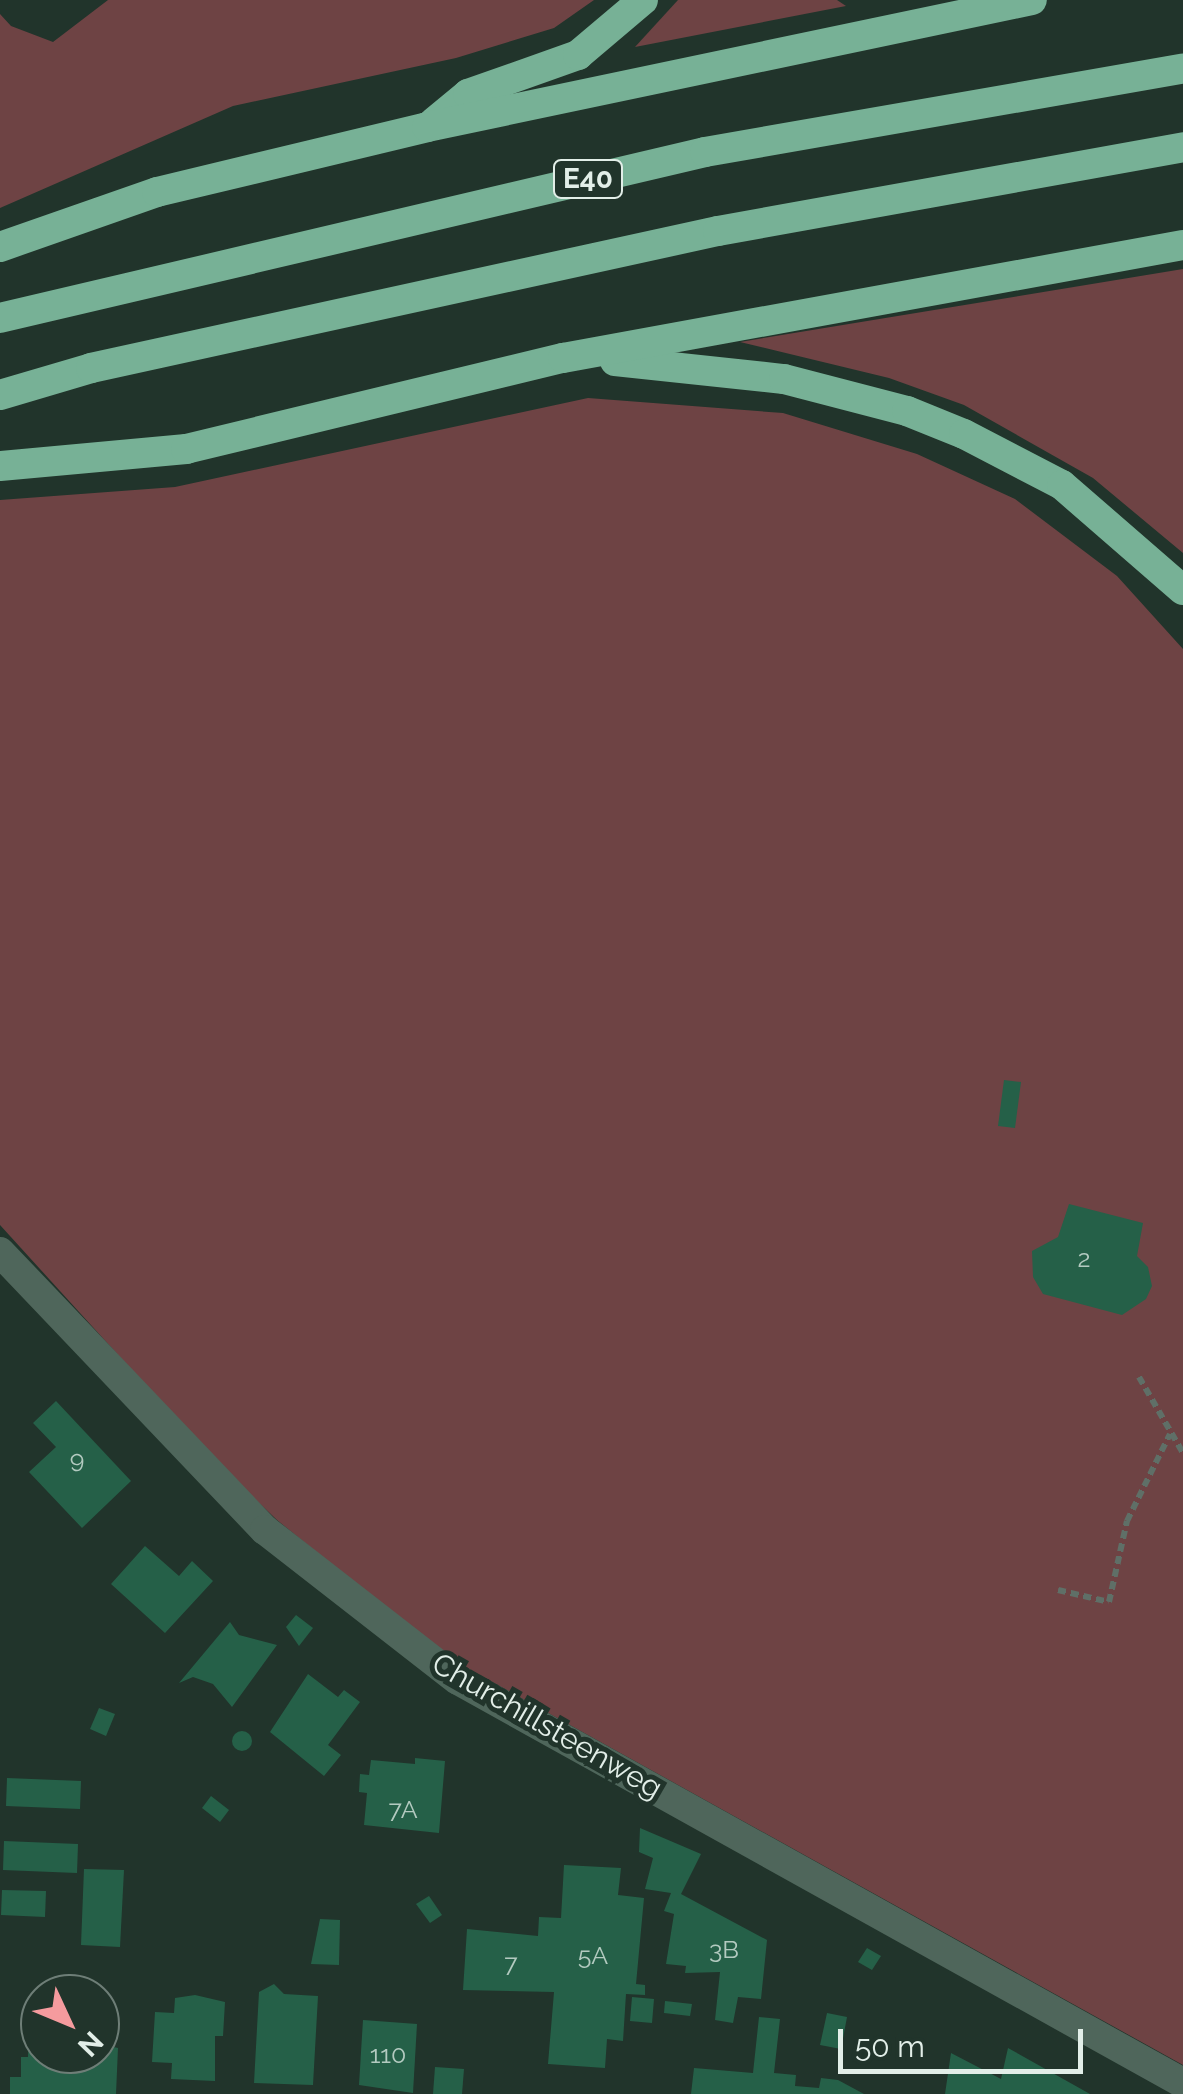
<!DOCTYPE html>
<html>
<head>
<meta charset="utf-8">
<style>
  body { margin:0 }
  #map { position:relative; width:1183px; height:2094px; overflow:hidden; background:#21342b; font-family:Raleway,sans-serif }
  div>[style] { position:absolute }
  .green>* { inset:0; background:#6e4344 }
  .building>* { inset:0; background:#256048 }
  .round { border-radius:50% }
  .path>* { height:6px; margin-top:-3px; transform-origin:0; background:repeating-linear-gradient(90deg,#5f6f67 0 8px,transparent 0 13px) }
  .street>* { height:30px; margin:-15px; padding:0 15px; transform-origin:15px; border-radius:15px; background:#4f665b }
  .highway>* { height:30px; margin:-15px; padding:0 15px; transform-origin:15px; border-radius:15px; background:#77b196 }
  span { translate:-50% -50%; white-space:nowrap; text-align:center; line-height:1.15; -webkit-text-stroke:10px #21342b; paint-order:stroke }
  .number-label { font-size:25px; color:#b3cac0 }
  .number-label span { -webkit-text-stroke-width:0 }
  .shield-label span { padding:2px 8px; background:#21342b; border:2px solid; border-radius:8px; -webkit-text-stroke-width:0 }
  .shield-label { font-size:28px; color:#e2eee8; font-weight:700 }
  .street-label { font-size:30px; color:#e2eee8 }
  .north { position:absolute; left:20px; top:1974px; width:100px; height:100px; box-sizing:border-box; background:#21342b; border:2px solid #6e7e77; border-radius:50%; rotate:134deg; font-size:28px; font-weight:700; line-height:40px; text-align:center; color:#e2eee8 }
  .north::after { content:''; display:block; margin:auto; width:35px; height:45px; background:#f59b9e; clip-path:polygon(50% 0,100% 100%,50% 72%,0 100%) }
  .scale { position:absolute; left:838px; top:2029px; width:245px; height:45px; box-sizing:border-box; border:5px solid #e2eee8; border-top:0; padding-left:12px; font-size:30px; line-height:35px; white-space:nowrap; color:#e2eee8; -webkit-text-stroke:8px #21342b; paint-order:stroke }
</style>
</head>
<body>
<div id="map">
  <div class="green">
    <div style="clip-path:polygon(108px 0,594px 0,554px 28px,456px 58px,233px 106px,0 208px,0 14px,11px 26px,53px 42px)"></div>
    <div style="clip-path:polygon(678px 0,837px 0,846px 6px,635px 47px)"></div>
    <div style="clip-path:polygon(1183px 269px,1183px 553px,1093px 478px,964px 405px,889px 378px,740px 342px)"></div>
    <div style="clip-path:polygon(588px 398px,783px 413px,917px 454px,1015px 499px,1117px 576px,1183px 649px,1183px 2065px,467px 1668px,411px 1629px,277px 1520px,210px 1456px,0 1225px,0 500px,175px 487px)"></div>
  </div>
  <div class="building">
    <div style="clip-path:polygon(1004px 1080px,1021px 1082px,1015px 1128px,998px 1126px)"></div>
    <div style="clip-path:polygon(1069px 1204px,1143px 1223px,1137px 1256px,1148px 1267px,1152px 1286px,1146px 1299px,1122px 1315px,1043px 1294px,1033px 1277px,1032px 1251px,1058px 1237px)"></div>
    <div style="clip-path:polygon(56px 1401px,131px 1481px,82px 1528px,29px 1472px,56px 1447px,33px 1423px)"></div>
    <div style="clip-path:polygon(145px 1546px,179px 1576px,192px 1561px,213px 1581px,165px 1633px,111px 1584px)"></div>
    <div style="clip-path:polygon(296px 1615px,313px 1628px,299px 1646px,286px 1627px)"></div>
    <div style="clip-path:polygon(230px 1622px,239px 1635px,277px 1645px,232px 1707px,213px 1684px,193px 1677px,179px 1683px)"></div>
    <div style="clip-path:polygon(308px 1674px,338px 1697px,344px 1690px,360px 1702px,328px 1745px,341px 1755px,324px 1776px,270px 1732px)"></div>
    <div style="clip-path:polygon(99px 1708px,115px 1714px,106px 1736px,90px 1729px)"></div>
    <div class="round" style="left:232px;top:1731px;width:20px;height:20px"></div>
    <div style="clip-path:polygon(415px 1758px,445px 1761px,439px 1833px,364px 1825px,367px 1793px,359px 1792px,360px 1774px,369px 1775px,371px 1760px,415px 1764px)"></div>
    <div style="clip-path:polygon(7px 1778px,81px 1781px,80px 1809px,6px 1806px)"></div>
    <div style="clip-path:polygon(211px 1796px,229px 1810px,220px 1822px,202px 1808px)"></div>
    <div style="clip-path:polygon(640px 1828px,701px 1854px,681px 1894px,767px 1940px,761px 1999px,738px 1997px,733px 2023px,715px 2020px,720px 1972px,685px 1973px,686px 1966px,666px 1964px,674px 1914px,664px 1911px,671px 1893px,645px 1889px,653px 1858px,639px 1852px)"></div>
    <div style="clip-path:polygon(4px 1841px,78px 1844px,77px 1873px,3px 1870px)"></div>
    <div style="clip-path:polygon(564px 1865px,621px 1868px,618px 1895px,644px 1898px,636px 1984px,645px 1985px,645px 1995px,626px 1994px,623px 2041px,607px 2039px,605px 2068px,548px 2064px,554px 1992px,463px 1990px,467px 1929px,538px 1936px,539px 1917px,561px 1918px)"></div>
    <div style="clip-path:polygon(84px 1869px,124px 1870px,120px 1947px,81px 1945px)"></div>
    <div style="clip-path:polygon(2px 1890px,46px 1891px,45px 1917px,1px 1915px)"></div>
    <div style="clip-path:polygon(429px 1896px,442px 1915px,430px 1923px,416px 1904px)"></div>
    <div style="clip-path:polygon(320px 1919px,340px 1920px,339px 1965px,311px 1964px)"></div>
    <div style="clip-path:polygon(867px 1948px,881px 1956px,872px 1970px,858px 1962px)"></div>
    <div style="clip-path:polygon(274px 1984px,284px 1994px,318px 1996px,313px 2085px,254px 2083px,259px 1992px)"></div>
    <div style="clip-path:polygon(195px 1995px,225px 2002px,223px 2036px,215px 2036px,215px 2081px,171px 2079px,172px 2063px,152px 2062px,155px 2012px,174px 2013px,175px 1998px)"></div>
    <div style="clip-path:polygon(632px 1997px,654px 1999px,652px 2023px,630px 2021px)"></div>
    <div style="clip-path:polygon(665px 2001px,692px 2004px,690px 2016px,664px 2013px)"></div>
    <div style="clip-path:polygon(827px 2013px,847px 2017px,841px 2049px,820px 2045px)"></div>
    <div style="clip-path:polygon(759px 2017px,780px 2019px,774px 2073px,796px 2075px,795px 2086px,819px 2088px,821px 2078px,838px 2080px,864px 2094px,691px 2094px,694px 2068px,753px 2073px)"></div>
    <div style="clip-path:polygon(363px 2020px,417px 2024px,413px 2093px,359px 2085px)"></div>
    <div style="clip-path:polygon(29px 2023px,40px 2024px,40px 2054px,100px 2054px,100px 2044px,118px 2048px,116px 2094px,10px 2094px,10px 2077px,21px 2077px,21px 2057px,28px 2057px)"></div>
    <div style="clip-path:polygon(1008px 2048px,1090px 2094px,945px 2094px,951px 2053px,1001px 2079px)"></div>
    <div style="clip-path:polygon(435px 2067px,464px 2069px,462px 2094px,433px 2094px)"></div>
  </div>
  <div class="path">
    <div style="left:1139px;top:1377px;width:88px;rotate:59.9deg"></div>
    <div style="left:1058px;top:1590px;width:52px;rotate:13.2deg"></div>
    <div style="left:1109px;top:1602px;width:83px;rotate:-77.5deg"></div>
    <div style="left:1127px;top:1521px;width:97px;rotate:-63.7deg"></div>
  </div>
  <div class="street">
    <div style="left:0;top:1252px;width:384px;rotate:46.4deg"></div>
    <div style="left:265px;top:1530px;width:244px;rotate:37.9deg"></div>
    <div style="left:458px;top:1680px;width:829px;rotate:29.07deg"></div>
  </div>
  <div class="highway">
    <div style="left:434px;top:122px;width:44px;rotate:-39.5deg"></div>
    <div style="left:468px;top:94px;width:117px;rotate:-19.5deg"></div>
    <div style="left:578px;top:55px;width:85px;rotate:-40.2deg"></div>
    <div style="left:0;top:247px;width:166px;rotate:-19.3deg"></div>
    <div style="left:157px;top:192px;width:278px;rotate:-13.5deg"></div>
    <div style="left:427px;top:127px;width:618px;rotate:-11.86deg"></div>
    <div style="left:0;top:318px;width:724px;rotate:-13.25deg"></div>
    <div style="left:705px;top:152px;width:485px;rotate:-9.9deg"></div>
    <div style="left:615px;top:361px;width:170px;rotate:6.1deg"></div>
    <div style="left:784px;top:379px;width:127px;rotate:14.6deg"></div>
    <div style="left:907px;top:411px;width:61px;rotate:22deg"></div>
    <div style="left:964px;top:434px;width:110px;rotate:27.5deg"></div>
    <div style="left:1062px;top:485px;width:160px;rotate:41deg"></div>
    <div style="left:0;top:395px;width:95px;rotate:-16.5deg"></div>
    <div style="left:91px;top:368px;width:642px;rotate:-12.33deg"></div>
    <div style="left:718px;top:231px;width:473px;rotate:-10.2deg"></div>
    <div style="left:0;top:466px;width:187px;rotate:-5.2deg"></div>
    <div style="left:186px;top:449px;width:388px;rotate:-13.6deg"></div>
    <div style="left:563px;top:358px;width:630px;rotate:-10.33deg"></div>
  </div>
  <div class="number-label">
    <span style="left:1084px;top:1258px">2</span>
    <span style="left:77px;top:1459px">9</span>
    <span style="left:403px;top:1809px">7A</span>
    <span style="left:724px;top:1949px">3B</span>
    <span style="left:593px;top:1955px">5A</span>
    <span style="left:511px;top:1963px">7</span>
    <span style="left:388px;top:2054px">110</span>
  </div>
  <div class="shield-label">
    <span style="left:588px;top:179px">E40</span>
  </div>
  <div class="street-label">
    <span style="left:547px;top:1726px;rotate:30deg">Churchillsteenweg</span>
  </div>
  <div class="north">N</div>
  <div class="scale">50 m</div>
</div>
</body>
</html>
